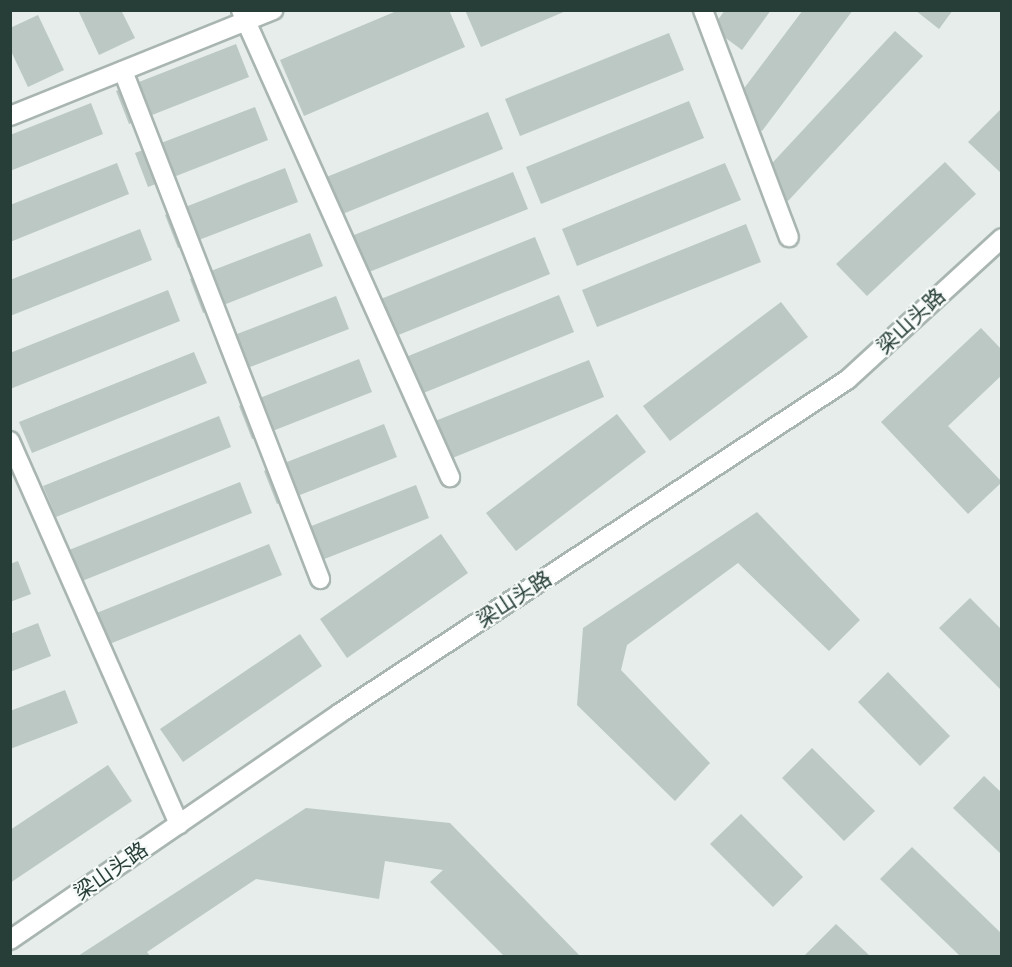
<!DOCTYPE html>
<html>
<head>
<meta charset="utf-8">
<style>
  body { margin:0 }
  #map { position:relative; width:1012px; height:967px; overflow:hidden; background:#e6edea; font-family:Figtree,"Noto Sans SC",sans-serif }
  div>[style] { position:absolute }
  .building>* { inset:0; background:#bbc8c3 }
  .roads { filter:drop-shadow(2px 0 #a9b5b1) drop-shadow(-2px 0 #a9b5b1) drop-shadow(0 2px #a9b5b1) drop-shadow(0 -2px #a9b5b1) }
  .street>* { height:18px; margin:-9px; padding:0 9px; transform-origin:9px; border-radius:9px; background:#fff }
  .secondary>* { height:18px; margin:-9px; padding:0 9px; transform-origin:9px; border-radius:9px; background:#fff }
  span { translate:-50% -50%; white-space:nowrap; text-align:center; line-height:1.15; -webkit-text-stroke:4.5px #f6faf8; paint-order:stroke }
  .street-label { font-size:21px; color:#273e38 }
  .frame { position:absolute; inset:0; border:12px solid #273e38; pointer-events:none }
</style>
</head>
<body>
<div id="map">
  <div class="building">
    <div style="clip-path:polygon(78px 10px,121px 10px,135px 38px,99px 55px)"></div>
    <div style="clip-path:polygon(399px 10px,449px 10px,465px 47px,304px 116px,280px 60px)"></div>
    <div style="clip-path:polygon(465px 10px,566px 10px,566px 11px,481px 47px)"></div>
    <div style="clip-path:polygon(725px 10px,771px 10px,742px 50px,712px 28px)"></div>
    <div style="clip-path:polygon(803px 10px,853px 10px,762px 131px,730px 107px)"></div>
    <div style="clip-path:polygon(915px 10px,953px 10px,939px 29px)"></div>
    <div style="clip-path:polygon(38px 15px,64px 70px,28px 87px,10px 49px,10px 28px)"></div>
    <div style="clip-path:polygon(895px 31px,923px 56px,788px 201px,761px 175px)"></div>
    <div style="clip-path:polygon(669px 33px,684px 70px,520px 136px,505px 99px)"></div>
    <div style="clip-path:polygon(236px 44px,249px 77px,129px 124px,116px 91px)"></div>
    <div style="clip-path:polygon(689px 101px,704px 138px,541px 204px,526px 167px)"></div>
    <div style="clip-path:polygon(91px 103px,103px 134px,10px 171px,10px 135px)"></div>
    <div style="clip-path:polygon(255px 107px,268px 140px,148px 187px,135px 153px)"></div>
    <div style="clip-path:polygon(1002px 108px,1002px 174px,968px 142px)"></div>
    <div style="clip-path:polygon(488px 112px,503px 149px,340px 215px,324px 178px)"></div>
    <div style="clip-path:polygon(945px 162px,976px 194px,867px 296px,836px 264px)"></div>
    <div style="clip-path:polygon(117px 163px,129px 194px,10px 242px,10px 205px)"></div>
    <div style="clip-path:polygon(725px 163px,741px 200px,577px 266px,562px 229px)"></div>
    <div style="clip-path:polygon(285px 168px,298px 202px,178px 248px,165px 215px)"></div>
    <div style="clip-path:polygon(513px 172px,528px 209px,364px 274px,349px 237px)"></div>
    <div style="clip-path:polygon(746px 224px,761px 262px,597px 327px,582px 290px)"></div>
    <div style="clip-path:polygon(140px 229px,152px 260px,10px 316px,10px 280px)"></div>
    <div style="clip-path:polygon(310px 233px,323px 266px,203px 313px,190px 279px)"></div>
    <div style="clip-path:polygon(535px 237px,550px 274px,386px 340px,371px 303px)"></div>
    <div style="clip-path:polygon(168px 290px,180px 321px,10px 389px,10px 353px)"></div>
    <div style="clip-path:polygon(559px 295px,574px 332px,411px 398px,396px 361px)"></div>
    <div style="clip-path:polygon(336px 296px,349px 329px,229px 375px,216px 342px)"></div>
    <div style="clip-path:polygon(781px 302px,808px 337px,670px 441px,643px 406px)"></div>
    <div style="clip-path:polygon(981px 328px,1002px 350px,1002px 375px,948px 426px,1002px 482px,968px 514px,881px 422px)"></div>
    <div style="clip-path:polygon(194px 352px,207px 383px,32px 453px,19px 422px)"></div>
    <div style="clip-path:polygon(359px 359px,372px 392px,252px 439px,239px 406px)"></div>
    <div style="clip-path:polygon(589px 360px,604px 397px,440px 463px,425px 425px)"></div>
    <div style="clip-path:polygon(617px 414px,646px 452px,516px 551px,486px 513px)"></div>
    <div style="clip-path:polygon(219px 416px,231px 447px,56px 517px,43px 486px)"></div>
    <div style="clip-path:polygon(384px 424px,397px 457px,277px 504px,264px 471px)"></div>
    <div style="clip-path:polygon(240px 482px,252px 513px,77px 583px,64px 552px)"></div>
    <div style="clip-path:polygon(416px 485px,429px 518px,309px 565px,296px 532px)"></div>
    <div style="clip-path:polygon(757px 512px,860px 620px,829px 651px,738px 563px,627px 645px,621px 670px,710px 763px,675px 801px,577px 705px,583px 628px)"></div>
    <div style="clip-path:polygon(441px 534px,468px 573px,347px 658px,320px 619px)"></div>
    <div style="clip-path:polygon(269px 544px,282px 575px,107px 645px,94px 614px)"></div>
    <div style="clip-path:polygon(18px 561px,31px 594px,10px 602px,10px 564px)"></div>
    <div style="clip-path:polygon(970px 598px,1002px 630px,1002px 691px,939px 628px)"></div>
    <div style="clip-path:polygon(38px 623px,51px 656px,10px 672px,10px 634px)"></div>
    <div style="clip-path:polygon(300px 634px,322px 666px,183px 762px,160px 729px)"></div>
    <div style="clip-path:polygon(888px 672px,950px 736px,920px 766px,858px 702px)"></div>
    <div style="clip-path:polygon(65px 690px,78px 723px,10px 749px,10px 711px)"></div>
    <div style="clip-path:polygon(812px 748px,875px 811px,844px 841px,782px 778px)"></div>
    <div style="clip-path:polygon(108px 765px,132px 801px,10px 883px,10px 830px)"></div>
    <div style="clip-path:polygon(984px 776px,1002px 793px,1002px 855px,953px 808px)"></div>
    <div style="clip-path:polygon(306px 808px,450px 823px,580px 956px,504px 956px,430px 882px,443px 870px,385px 861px,379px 899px,256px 879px,147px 952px,150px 956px,78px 956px)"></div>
    <div style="clip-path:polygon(741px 814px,803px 877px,773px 907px,710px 844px)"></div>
    <div style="clip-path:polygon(912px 847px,1002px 934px,1002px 956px,960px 956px,880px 879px)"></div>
    <div style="clip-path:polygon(836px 924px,870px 956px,804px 956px)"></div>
  </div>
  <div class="roads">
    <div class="street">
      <div style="left:241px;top:10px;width:512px;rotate:65.89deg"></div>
      <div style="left:703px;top:10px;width:243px;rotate:69.3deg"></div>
      <div style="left:123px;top:71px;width:545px;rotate:68.8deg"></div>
      <div style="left:10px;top:116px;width:284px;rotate:-21.9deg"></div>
      <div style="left:10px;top:441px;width:419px;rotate:66.2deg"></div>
    </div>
    <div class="secondary">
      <div style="left:10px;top:940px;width:401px;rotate:-34.5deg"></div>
      <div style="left:340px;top:713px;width:607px;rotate:-33.3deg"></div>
      <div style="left:847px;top:380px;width:210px;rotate:-42.5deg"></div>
    </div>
  </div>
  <div class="street-label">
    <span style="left:911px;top:321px;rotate:-43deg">梁山头路</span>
    <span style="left:514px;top:599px;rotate:-33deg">梁山头路</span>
    <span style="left:111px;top:871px;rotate:-35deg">梁山头路</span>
  </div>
  <div class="frame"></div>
</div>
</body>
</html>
